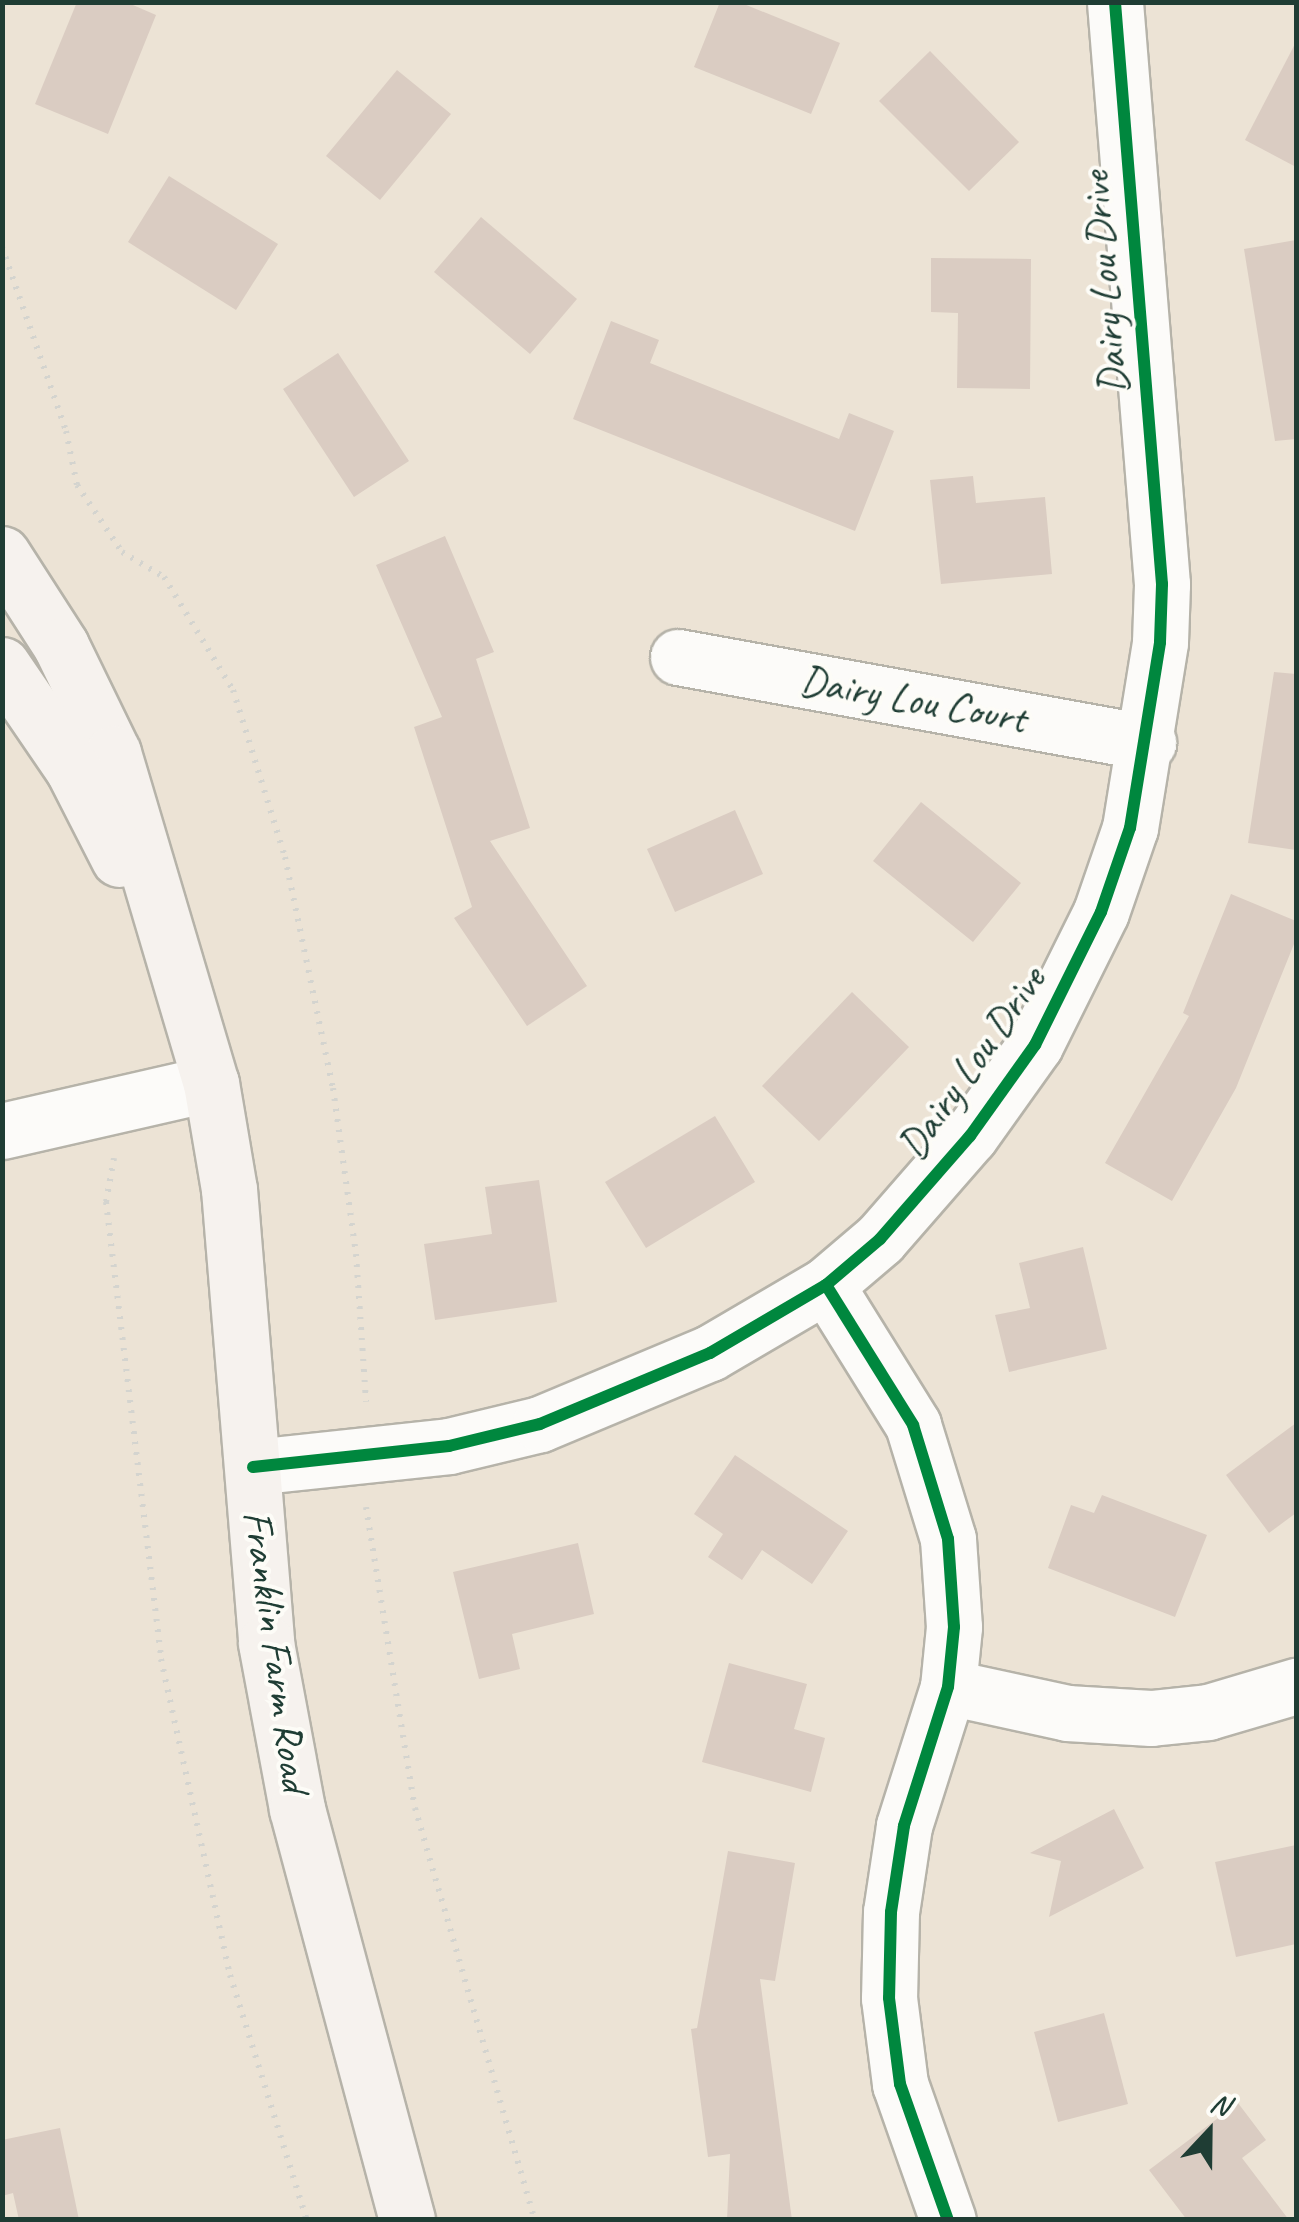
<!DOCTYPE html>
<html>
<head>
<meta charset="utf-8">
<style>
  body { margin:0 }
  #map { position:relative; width:1299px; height:2222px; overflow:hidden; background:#ece3d5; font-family:Caveat,sans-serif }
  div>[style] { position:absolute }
  .building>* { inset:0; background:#daccc2 }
  .path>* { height:6px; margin-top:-3px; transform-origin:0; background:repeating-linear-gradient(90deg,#d4d4cf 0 2.5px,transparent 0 10.5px) }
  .roads { filter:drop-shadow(2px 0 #b6b3a9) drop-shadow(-2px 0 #b6b3a9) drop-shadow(0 2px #b6b3a9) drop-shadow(0 -2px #b6b3a9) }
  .street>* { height:55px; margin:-27.5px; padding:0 27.5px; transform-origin:27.5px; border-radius:27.5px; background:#fcfbf9 }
  .secondary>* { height:55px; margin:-27.5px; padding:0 27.5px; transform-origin:27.5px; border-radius:27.5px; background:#f6f2ee }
  .cycleway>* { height:12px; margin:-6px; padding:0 6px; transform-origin:6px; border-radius:6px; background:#00873e }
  span { translate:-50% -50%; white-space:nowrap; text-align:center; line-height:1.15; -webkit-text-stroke:8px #fdfcf7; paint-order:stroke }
  .street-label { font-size:42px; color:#1f3d34 }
  .frame { position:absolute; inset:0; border:5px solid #1f3d34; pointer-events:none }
  .north { position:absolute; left:1159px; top:2082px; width:100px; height:100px; -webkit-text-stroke:8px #fdfcf7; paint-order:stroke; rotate:22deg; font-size:28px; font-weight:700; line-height:40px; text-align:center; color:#1f3d34 }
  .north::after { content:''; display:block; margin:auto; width:35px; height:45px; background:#1f3d34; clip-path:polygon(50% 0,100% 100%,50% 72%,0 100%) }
</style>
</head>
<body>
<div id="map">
  <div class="building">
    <div style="clip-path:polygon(77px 2px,126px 2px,156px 15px,108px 134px,35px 104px)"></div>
    <div style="clip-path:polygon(720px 2px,739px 2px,840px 43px,811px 114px,694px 67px)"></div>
    <div style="clip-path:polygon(1296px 42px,1296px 167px,1245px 140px)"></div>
    <div style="clip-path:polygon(930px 51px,1019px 142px,969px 191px,879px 101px)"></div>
    <div style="clip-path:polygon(397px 70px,451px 114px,380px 200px,326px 156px)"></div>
    <div style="clip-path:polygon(169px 176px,278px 244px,236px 310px,128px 242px)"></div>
    <div style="clip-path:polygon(481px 217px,577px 299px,530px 354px,434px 272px)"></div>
    <div style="clip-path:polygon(1296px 240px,1296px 439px,1275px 441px,1244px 249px)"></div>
    <div style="clip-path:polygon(931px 258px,1031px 259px,1030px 389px,957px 388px,958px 313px,931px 312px)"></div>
    <div style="clip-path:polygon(611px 321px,659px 340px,650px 363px,839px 439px,849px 413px,894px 431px,855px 531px,573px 419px)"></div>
    <div style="clip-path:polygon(338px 353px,409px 461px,354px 497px,283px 389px)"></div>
    <div style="clip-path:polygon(973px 476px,976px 503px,1045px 497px,1052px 574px,941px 584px,930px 480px)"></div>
    <div style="clip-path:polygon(445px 536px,494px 652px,476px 659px,530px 828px,490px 841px,587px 986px,527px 1026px,454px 918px,472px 907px,414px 727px,442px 717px,376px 565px)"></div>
    <div style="clip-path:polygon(1274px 672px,1296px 674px,1296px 850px,1248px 843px)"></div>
    <div style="clip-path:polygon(921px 802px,1021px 883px,973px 942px,873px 861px)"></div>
    <div style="clip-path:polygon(735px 810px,763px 874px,675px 912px,647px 849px)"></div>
    <div style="clip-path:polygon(1231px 894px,1296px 921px,1296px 939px,1236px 1088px,1172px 1201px,1105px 1163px,1189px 1016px,1183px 1013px)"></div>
    <div style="clip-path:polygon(852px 992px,909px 1047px,819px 1141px,762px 1086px)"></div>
    <div style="clip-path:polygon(715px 1116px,755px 1182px,646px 1248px,605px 1182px)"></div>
    <div style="clip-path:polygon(539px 1180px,557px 1302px,435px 1320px,424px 1244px,492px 1234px,485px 1187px)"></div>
    <div style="clip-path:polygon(1083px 1247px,1107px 1349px,1009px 1372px,995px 1315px,1030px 1308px,1019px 1263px)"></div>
    <div style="clip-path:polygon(1296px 1423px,1296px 1513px,1269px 1533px,1226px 1475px)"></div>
    <div style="clip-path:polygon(735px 1455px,848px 1531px,812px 1584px,762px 1550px,742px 1580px,708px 1557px,723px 1534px,694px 1514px)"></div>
    <div style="clip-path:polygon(1102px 1495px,1207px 1535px,1175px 1617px,1048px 1568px,1071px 1505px,1094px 1513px)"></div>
    <div style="clip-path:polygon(578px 1543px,594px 1614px,512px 1634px,520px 1669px,479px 1679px,453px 1572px)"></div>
    <div style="clip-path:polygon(729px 1663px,807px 1684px,794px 1729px,825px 1738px,811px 1792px,702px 1762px)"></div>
    <div style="clip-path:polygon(1114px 1809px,1144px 1868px,1049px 1917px,1061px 1861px,1030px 1853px)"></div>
    <div style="clip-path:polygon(1296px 1845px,1296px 1944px,1236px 1957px,1215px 1862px)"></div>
    <div style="clip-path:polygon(728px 1851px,795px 1863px,775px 1981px,760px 1979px,792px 2220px,727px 2220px,730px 2154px,708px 2157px,691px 2029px,697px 2028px)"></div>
    <div style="clip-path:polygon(1104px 2013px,1128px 2104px,1058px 2122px,1034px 2032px)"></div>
    <div style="clip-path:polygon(1238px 2103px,1266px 2140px,1242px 2158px,1289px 2220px,1187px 2220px,1149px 2170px)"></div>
    <div style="clip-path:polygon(60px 2128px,79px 2220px,19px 2220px,13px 2193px,2px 2196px,2px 2140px)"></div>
  </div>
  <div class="path">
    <div style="left:2px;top:247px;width:195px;rotate:70.8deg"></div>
    <div style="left:66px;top:431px;width:55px;rotate:78.5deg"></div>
    <div style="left:77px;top:485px;width:81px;rotate:56.1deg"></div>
    <div style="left:122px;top:552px;width:49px;rotate:30.8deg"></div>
    <div style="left:164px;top:577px;width:132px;rotate:58.6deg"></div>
    <div style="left:233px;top:690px;width:175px;rotate:72.7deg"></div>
    <div style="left:285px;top:857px;width:236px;rotate:78.3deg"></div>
    <div style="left:333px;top:1088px;width:168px;rotate:82.1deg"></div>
    <div style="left:356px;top:1254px;width:148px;rotate:86.1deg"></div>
    <div style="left:114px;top:1158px;width:45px;rotate:100.3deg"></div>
    <div style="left:106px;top:1202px;width:460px;rotate:83.1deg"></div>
    <div style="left:161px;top:1659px;width:323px;rotate:77.7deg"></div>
    <div style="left:230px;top:1975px;width:257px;rotate:72.6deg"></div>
    <div style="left:366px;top:1507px;width:305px;rotate:80.8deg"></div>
    <div style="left:415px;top:1808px;width:429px;rotate:73.8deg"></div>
  </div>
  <div class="roads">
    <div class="street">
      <div style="left:678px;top:657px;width:478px;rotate:10.3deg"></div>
      <div style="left:2px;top:1131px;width:214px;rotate:-12.9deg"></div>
      <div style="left:826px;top:1285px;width:165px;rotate:58.1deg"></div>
      <div style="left:913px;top:1425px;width:119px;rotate:72.9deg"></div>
      <div style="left:948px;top:1539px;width:88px;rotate:86.1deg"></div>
      <div style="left:954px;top:1627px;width:60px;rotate:95.7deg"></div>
      <div style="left:948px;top:1687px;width:146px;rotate:107.6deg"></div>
      <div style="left:904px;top:1826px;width:87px;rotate:98.6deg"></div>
      <div style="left:891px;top:1912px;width:86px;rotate:91.3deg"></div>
      <div style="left:889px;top:1998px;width:87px;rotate:82.7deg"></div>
      <div style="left:900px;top:2084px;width:144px;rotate:70.6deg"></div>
      <div style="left:253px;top:1467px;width:197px;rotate:-6.1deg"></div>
      <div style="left:449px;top:1446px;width:94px;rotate:-13.6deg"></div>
      <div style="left:540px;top:1424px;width:184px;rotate:-22.7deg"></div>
      <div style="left:710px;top:1353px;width:134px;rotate:-30.4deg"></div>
      <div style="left:826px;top:1285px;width:71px;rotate:-40.4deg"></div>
      <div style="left:880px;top:1239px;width:137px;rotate:-48.9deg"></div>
      <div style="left:970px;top:1136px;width:112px;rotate:-54.5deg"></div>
      <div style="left:1035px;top:1045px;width:148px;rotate:-63.6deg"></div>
      <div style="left:1101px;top:912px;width:89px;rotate:-71deg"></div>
      <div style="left:1130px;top:828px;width:188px;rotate:-80.8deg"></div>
      <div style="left:1160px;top:642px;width:58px;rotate:-88deg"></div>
      <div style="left:1162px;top:584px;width:584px;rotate:-94.62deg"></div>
      <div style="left:948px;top:1687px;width:122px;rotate:12.3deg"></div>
      <div style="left:1067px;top:1713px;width:84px;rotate:3.4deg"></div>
      <div style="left:1151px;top:1718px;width:57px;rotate:-6deg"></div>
      <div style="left:1208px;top:1712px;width:92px;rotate:-16.5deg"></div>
    </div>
    <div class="secondary">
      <div style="left:2px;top:554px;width:109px;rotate:57.3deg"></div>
      <div style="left:61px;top:646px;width:119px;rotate:64.1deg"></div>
      <div style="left:113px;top:753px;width:344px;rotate:73.5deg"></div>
      <div style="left:211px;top:1083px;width:108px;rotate:80.4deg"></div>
      <div style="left:229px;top:1189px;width:456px;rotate:85.3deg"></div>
      <div style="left:266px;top:1643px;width:169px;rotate:79.4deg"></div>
      <div style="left:297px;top:1809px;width:425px;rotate:75deg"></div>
      <div style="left:2px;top:665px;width:126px;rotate:55.7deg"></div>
      <div style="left:73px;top:769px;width:101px;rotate:62.9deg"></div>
    </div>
  </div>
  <div class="cycleway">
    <div style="left:826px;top:1285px;width:165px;rotate:58.1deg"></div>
    <div style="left:913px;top:1425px;width:119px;rotate:72.9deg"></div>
    <div style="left:948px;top:1539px;width:88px;rotate:86.1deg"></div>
    <div style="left:954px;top:1627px;width:60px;rotate:95.7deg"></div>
    <div style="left:948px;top:1687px;width:146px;rotate:107.6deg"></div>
    <div style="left:904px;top:1826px;width:87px;rotate:98.6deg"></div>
    <div style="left:891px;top:1912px;width:86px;rotate:91.3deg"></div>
    <div style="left:889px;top:1998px;width:87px;rotate:82.7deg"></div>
    <div style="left:900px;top:2084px;width:144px;rotate:70.6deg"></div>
    <div style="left:253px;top:1467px;width:197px;rotate:-6.1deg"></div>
    <div style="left:449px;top:1446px;width:94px;rotate:-13.6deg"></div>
    <div style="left:540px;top:1424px;width:184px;rotate:-22.7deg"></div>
    <div style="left:710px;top:1353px;width:134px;rotate:-30.4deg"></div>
    <div style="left:826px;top:1285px;width:71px;rotate:-40.4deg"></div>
    <div style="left:880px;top:1239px;width:137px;rotate:-48.9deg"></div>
    <div style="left:970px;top:1136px;width:112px;rotate:-54.5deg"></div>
    <div style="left:1035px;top:1045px;width:148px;rotate:-63.6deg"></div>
    <div style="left:1101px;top:912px;width:89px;rotate:-71deg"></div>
    <div style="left:1130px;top:828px;width:188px;rotate:-80.8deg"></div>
    <div style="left:1160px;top:642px;width:58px;rotate:-88deg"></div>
    <div style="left:1162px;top:584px;width:584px;rotate:-94.62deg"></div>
  </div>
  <div class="street-label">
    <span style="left:1105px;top:283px;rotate:-95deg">Dairy Lou Drive</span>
    <span style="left:913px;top:700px;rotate:10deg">Dairy Lou Court</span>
    <span style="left:972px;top:1063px;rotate:-55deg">Dairy Lou Drive</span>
    <span style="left:276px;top:1651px;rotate:82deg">Franklin Farm Road</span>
  </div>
  <div class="frame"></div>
  <div class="north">N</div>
</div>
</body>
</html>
